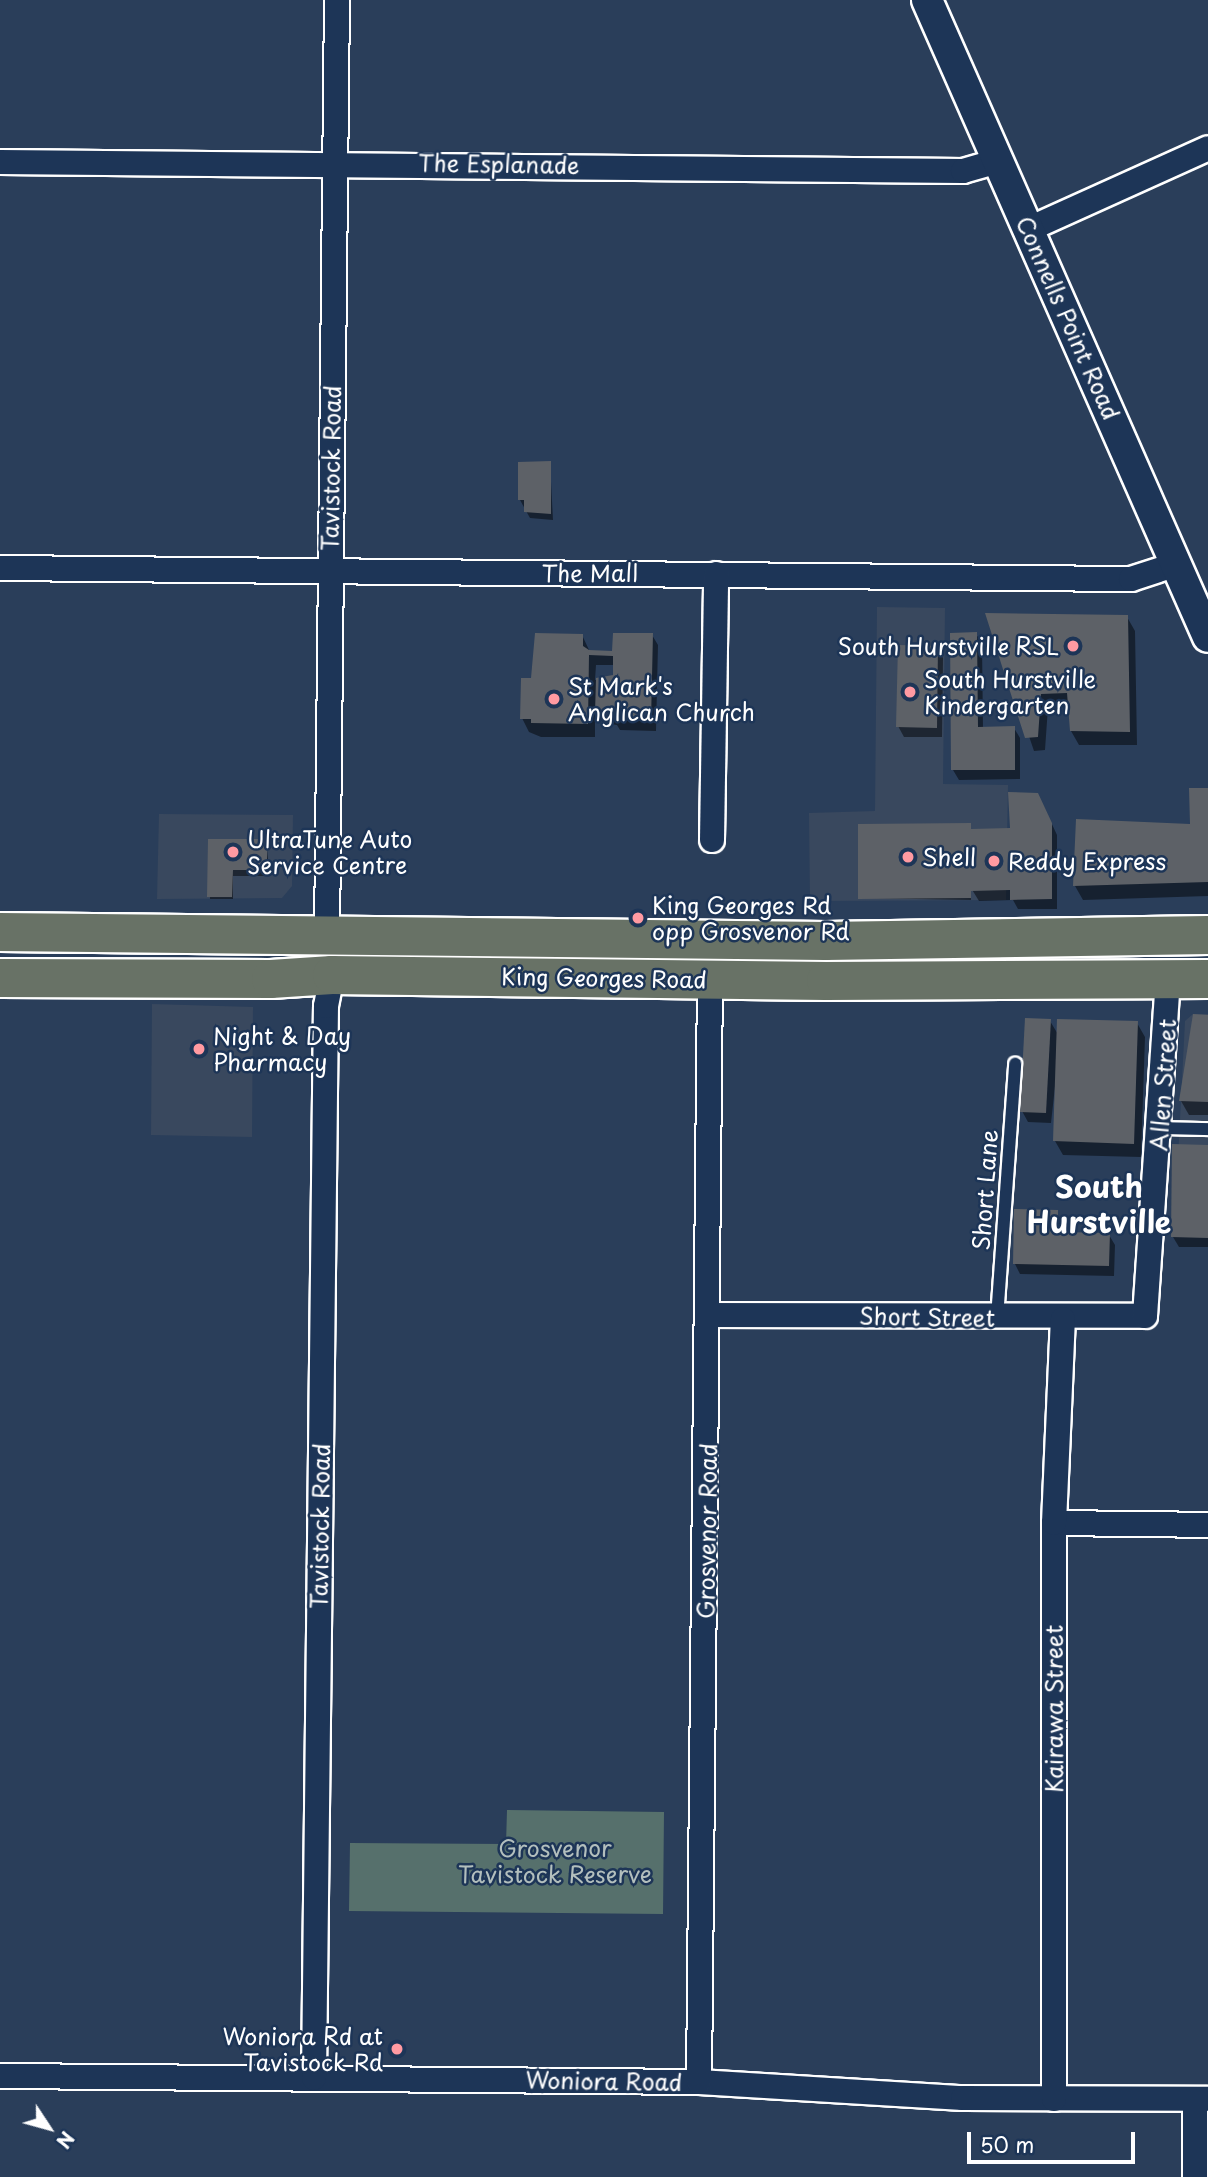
<!DOCTYPE html>
<html>
<head>
<meta charset="utf-8">
<style>
  body { margin:0 }
  #map { position:relative; width:1208px; height:2177px; overflow:hidden; background:#2a3e5a; font-family:"Playpen Sans",sans-serif }
  div>[style] { position:absolute }
  .built>* { inset:0; background:#39485e }
  .green>* { inset:0; background:#56706c }
  .shadow>* { inset:0; background:#0007 }
  .building>* { inset:0; background:#5d6167 }
  .roads { filter:drop-shadow(2px 0 #fff) drop-shadow(-2px 0 #fff) drop-shadow(0 2px #fff) drop-shadow(0 -2px #fff) }
  .service>* { height:12px; margin:-6px; padding:0 6px; transform-origin:6px; border-radius:6px; background:#1d3557 }
  .minor>* { height:24px; margin:-12px; padding:0 12px; transform-origin:12px; border-radius:12px; background:#1d3557 }
  .tertiary>* { height:30px; margin:-15px; padding:0 15px; transform-origin:15px; border-radius:15px; background:#1d3557 }
  .trunk>* { height:38px; margin:-19px; padding:0 19px; transform-origin:19px; border-radius:19px; background:#687266 }
  .dots>* { width:19px; height:19px; translate:-50% -50%; box-sizing:border-box; border:4px solid #1d3557; border-radius:50% }
  span { translate:-50% -50%; white-space:nowrap; text-align:center; line-height:1.15; -webkit-text-stroke:5px #1d3557; paint-order:stroke }
  .street-label { font-size:23px; color:#fff }
  .poi-label { font-size:23px; color:#fff }
  .right { translate:-100% -50%; text-align:right }
  .left { translate:0 -50%; text-align:left }
  .park-label { font-size:23px; color:#b3bfbd }
  .district-label { font-size:30px; color:#fff; font-weight:700 }
  .north { position:absolute; left:14px; top:2093px; width:70px; height:70px; -webkit-text-stroke:5px #1d3557; paint-order:stroke; rotate:126deg; font-size:19px; font-weight:700; line-height:28px; text-align:center; color:#fff }
  .north::after { content:''; display:block; margin:auto; width:24px; height:32px; background:#fff; clip-path:polygon(50% 0,100% 100%,50% 72%,0 100%) }
  .scale { position:absolute; left:967px; top:2132px; width:168px; height:32px; box-sizing:border-box; border:4px solid #fff; border-top:0; padding-left:9px; font-size:21px; line-height:24px; white-space:nowrap; color:#fff; -webkit-text-stroke:5px #1d3557; paint-order:stroke }
</style>
</head>
<body>
<div id="map">
  <div class="built">
    <div style="clip-path:polygon(877px 607px,945px 608px,943px 784px,1008px 785px,1006px 900px,810px 901px,809px 813px,875px 811px)"></div>
    <div style="clip-path:polygon(159px 814px,293px 815px,292px 886px,282px 898px,157px 899px)"></div>
    <div style="clip-path:polygon(152px 1004px,253px 1007px,252px 1137px,151px 1135px)"></div>
    <div style="clip-path:polygon(1193px 1014px,1208px 1014px,1208px 1179px,1177px 1179px,1185px 1021px)"></div>
  </div>
  <div class="green">
    <div style="clip-path:polygon(507px 1810px,664px 1812px,663px 1914px,349px 1911px,350px 1843px,506px 1844px)"></div>
  </div>
  <div class="shadow">
    <div style="clip-path:polygon(550px 463px,553px 520px,530px 518px,520px 500px)"></div>
    <div style="clip-path:polygon(988px 615px,1127px 617px,1135px 631px,1137px 745px,1079px 745px,1071px 731px,1070px 707px,1048px 707px,1045px 750px,1034px 751px)"></div>
    <div style="clip-path:polygon(976px 634px,982px 644px,983px 729px,1014px 728px,1020px 738px,1020px 779px,959px 780px,953px 770px)"></div>
    <div style="clip-path:polygon(evenodd,582px 635px,590px 652px,614px 652px,652px 635px,658px 645px,656px 731px,620px 730px,617px 725px,603px 723px,595px 710px,595px 737px,541px 737px,529px 732px,522px 718px,533px 680px,582px 635px,596px 665px,615px 665px,614px 676px,595px 680px,596px 665px)"></div>
    <div style="clip-path:polygon(937px 648px,943px 658px,942px 737px,904px 737px,898px 726px)"></div>
    <div style="clip-path:polygon(1208px 790px,1208px 896px,1083px 900px,1075px 886px,1193px 826px)"></div>
    <div style="clip-path:polygon(1043px 805px,1057px 835px,1057px 909px,1018px 909px,1013px 900px,979px 901px,971px 888px,971px 900px,860px 898px,970px 825px,971px 830px,1011px 830px)"></div>
    <div style="clip-path:polygon(209px 841px,266px 841px,270px 876px,233px 876px,233px 899px,210px 899px)"></div>
    <div style="clip-path:polygon(1208px 1017px,1208px 1115px,1189px 1115px,1181px 1101px)"></div>
    <div style="clip-path:polygon(1050px 1021px,1059px 1036px,1137px 1023px,1145px 1037px,1141px 1157px,1063px 1155px,1055px 1141px,1058px 1059px,1051px 1123px,1028px 1122px,1022px 1111px)"></div>
    <div style="clip-path:polygon(1208px 1146px,1208px 1247px,1179px 1247px,1173px 1237px)"></div>
    <div style="clip-path:polygon(1057px 1212px,1063px 1234px,1109px 1235px,1115px 1245px,1114px 1276px,1020px 1274px,1015px 1264px)"></div>
  </div>
  <div class="building">
    <div style="clip-path:polygon(551px 461px,551px 514px,524px 512px,524px 500px,518px 500px,518px 462px)"></div>
    <div style="clip-path:polygon(985px 613px,1128px 615px,1130px 732px,1070px 731px,1067px 693px,1041px 694px,1038px 737px,1025px 738px)"></div>
    <div style="clip-path:polygon(977px 632px,978px 727px,1015px 726px,1015px 770px,951px 770px,950px 633px)"></div>
    <div style="clip-path:polygon(535px 633px,583px 634px,583px 646px,589px 650px,612px 651px,613px 633px,653px 633px,651px 721px,613px 720px,613px 716px,595px 713px,596px 678px,613px 675px,613px 656px,589px 655px,588px 724px,531px 723px,531px 719px,520px 719px,521px 678px,531px 678px)"></div>
    <div style="clip-path:polygon(898px 645px,938px 646px,937px 728px,896px 727px)"></div>
    <div style="clip-path:polygon(1189px 788px,1208px 788px,1208px 882px,1073px 886px,1076px 819px,1190px 824px)"></div>
    <div style="clip-path:polygon(1008px 792px,1038px 793px,1052px 823px,1052px 899px,1010px 900px,1010px 890px,971px 891px,971px 898px,858px 899px,858px 824px,971px 823px,971px 829px,1010px 828px)"></div>
    <div style="clip-path:polygon(208px 839px,267px 839px,267px 870px,233px 870px,232px 897px,207px 897px)"></div>
    <div style="clip-path:polygon(1193px 1014px,1208px 1015px,1208px 1102px,1179px 1101px)"></div>
    <div style="clip-path:polygon(1025px 1018px,1051px 1019px,1046px 1113px,1020px 1112px)"></div>
    <div style="clip-path:polygon(1057px 1019px,1138px 1021px,1134px 1144px,1053px 1141px)"></div>
    <div style="clip-path:polygon(1172px 1144px,1208px 1145px,1208px 1238px,1171px 1237px)"></div>
    <div style="clip-path:polygon(1014px 1209px,1058px 1210px,1058px 1232px,1110px 1233px,1109px 1266px,1013px 1264px)"></div>
  </div>
  <div class="roads">
    <div class="service">
      <div style="left:1160px;top:1128px;width:48px;rotate:1.2deg"></div>
      <div style="left:997px;top:1318px;width:255px;rotate:-85.9deg"></div>
    </div>
    <div class="minor">
      <div style="left:0;top:162px;width:963px;rotate:0.54deg"></div>
      <div style="left:963px;top:171px;width:35px;rotate:-16deg"></div>
      <div style="left:1029px;top:229px;width:196px;rotate:-24.3deg"></div>
      <div style="left:0;top:568px;width:1131px;rotate:0.56deg"></div>
      <div style="left:1131px;top:579px;width:48px;rotate:-18.1deg"></div>
      <div style="left:712px;top:840px;width:266px;rotate:-89.1deg"></div>
      <div style="left:327px;top:937px;width:937px;rotate:-89.39deg"></div>
      <div style="left:710px;top:1315px;width:435px;rotate:0.1deg"></div>
      <div style="left:1145px;top:1316px;width:338px;rotate:-86.1deg"></div>
      <div style="left:1054px;top:1523px;width:154px;rotate:0.7deg"></div>
      <div style="left:0;top:2076px;width:699px;rotate:0.49deg"></div>
      <div style="left:699px;top:2082px;width:264px;rotate:3.5deg"></div>
      <div style="left:963px;top:2098px;width:245px;rotate:0.2deg"></div>
      <div style="left:314px;top:2078px;width:1072px;rotate:-89.36deg"></div>
      <div style="left:326px;top:1006px;width:32px;rotate:-79deg"></div>
      <div style="left:699px;top:2082px;width:1102px;rotate:-89.43deg"></div>
      <div style="left:1054px;top:2099px;width:576px;rotate:-90deg"></div>
      <div style="left:1054px;top:1523px;width:204px;rotate:-87.5deg"></div>
      <div style="left:1195px;top:2099px;width:78px;rotate:90deg"></div>
    </div>
    <div class="tertiary">
      <div style="left:927px;top:0;width:696px;rotate:66.2deg"></div>
    </div>
    <div class="trunk">
      <div style="left:0;top:932px;width:826px;rotate:0.62deg"></div>
      <div style="left:826px;top:941px;width:382px;rotate:-0.9deg"></div>
      <div style="left:0;top:978px;width:271px;rotate:0.2deg"></div>
      <div style="left:271px;top:979px;width:61px;rotate:-3.8deg"></div>
      <div style="left:332px;top:975px;width:494px;rotate:0.7deg"></div>
      <div style="left:826px;top:981px;width:382px;rotate:-0.3deg"></div>
    </div>
  </div>
  <div class="dots">
    <div style="left:1073px;top:646px;background:#ff9aa2"></div>
    <div style="left:910px;top:692px;background:#ff9aa2"></div>
    <div style="left:554px;top:699px;background:#ff9aa2"></div>
    <div style="left:233px;top:852px;background:#ff9aa2"></div>
    <div style="left:908px;top:857px;background:#ff9aa2"></div>
    <div style="left:994px;top:861px;background:#ff9aa2"></div>
    <div style="left:638px;top:918px;background:#ff9aa2"></div>
    <div style="left:199px;top:1049px;background:#ff9aa2"></div>
    <div style="left:397px;top:2049px;background:#ff9aa2"></div>
  </div>
  <div class="street-label">
    <span style="left:499px;top:164px;rotate:1deg">The Esplanade</span>
    <span style="left:1068px;top:318px;rotate:66deg">Connells Point Road</span>
    <span style="left:331px;top:468px;rotate:-89deg">Tavistock Road</span>
    <span style="left:590px;top:573px">The Mall</span>
    <span style="left:604px;top:978px;rotate:1deg">King Georges Road</span>
    <span style="left:1163px;top:1085px;rotate:-86deg">Allen Street</span>
    <span style="left:985px;top:1190px;rotate:-86deg">Short Lane</span>
    <span style="left:927px;top:1317px;rotate:1deg">Short Street</span>
    <span style="left:320px;top:1526px;rotate:-89deg">Tavistock Road</span>
    <span style="left:707px;top:1531px;rotate:-89deg">Grosvenor Road</span>
    <span style="left:1054px;top:1709px;rotate:-90deg">Kairawa Street</span>
    <span style="left:604px;top:2081px;rotate:1deg">Woniora Road</span>
  </div>
  <div class="poi-label">
    <span class="right" style="left:1059px;top:646px">South Hurstville RSL</span>
    <span class="left" style="left:924px;top:692px">South Hurstville<br>Kindergarten</span>
    <span class="left" style="left:568px;top:699px">St Mark's<br>Anglican Church</span>
    <span class="left" style="left:247px;top:852px">UltraTune Auto<br>Service Centre</span>
    <span class="left" style="left:922px;top:857px">Shell</span>
    <span class="left" style="left:1008px;top:861px">Reddy Express</span>
    <span class="left" style="left:652px;top:918px">King Georges Rd<br>opp Grosvenor Rd</span>
    <span class="left" style="left:213px;top:1049px">Night &amp; Day<br>Pharmacy</span>
    <span class="right" style="left:383px;top:2049px">Woniora Rd at<br>Tavistock Rd</span>
  </div>
  <div class="park-label">
    <span style="left:555px;top:1861px">Grosvenor<br>Tavistock Reserve</span>
  </div>
  <div class="district-label">
    <span style="left:1099px;top:1203px">South<br>Hurstville</span>
  </div>
  <div class="north">N</div>
  <div class="scale">50 m</div>
</div>
</body>
</html>
